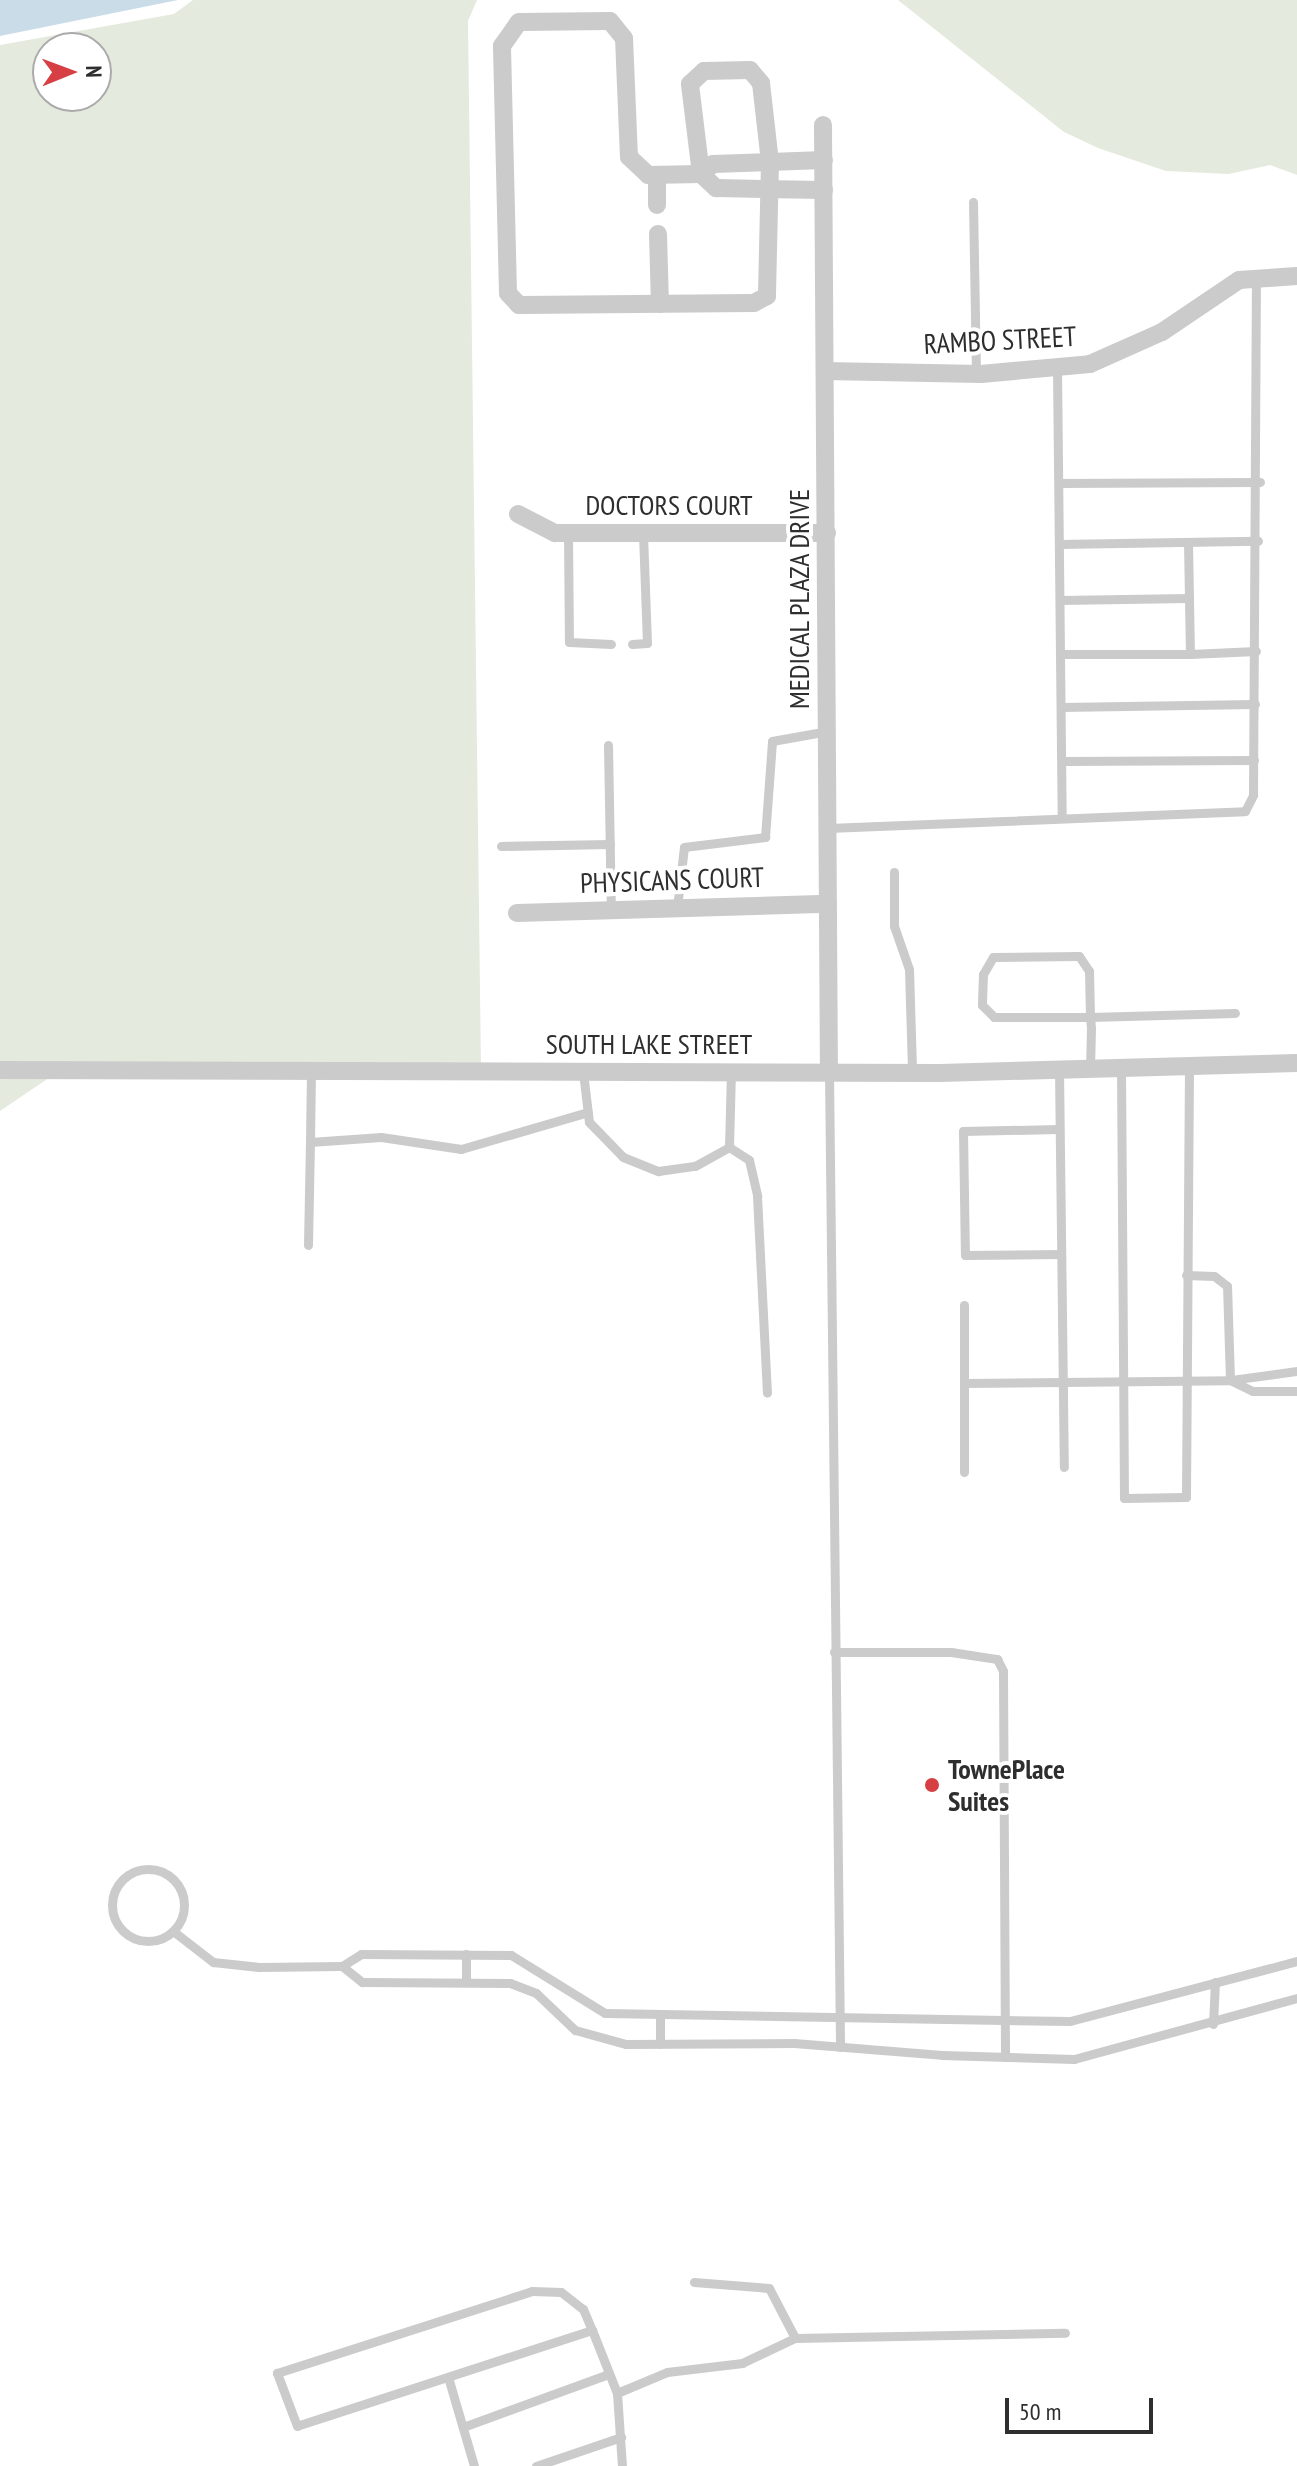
<!DOCTYPE html>
<html>
<head>
<meta charset="utf-8">
<style>
  body { margin:0 }
  #map { position:relative; width:1297px; height:2466px; overflow:hidden; background:#fff; font-family:"PT Sans Narrow",sans-serif }
  div>[style] { position:absolute }
  .green>* { inset:0; background:#e4eadd }
  .water>* { inset:0; background:#cbdce9 }
  .lane>* { height:9px; margin:-4.5px; padding:0 4.5px; transform-origin:4.5px; border-radius:4.5px; background:#cbcbcb }
  .lane>.ring { margin:-4.5px; padding:0; box-sizing:content-box; background:none; border:9px solid #cbcbcb; border-radius:50% }
  .street>* { height:18px; margin:-9px; padding:0 9px; transform-origin:9px; border-radius:9px; background:#cbcbcb }
  .dots>* { width:22px; height:22px; translate:-50% -50%; box-sizing:border-box; border:4px solid #fff; border-radius:50% }
  span { translate:-50% -50%; white-space:nowrap; text-align:center; line-height:1.15; -webkit-text-stroke:8px #fff; paint-order:stroke }
  .street-label { font-size:28px; color:#2e2e2e }
  .poi-label { font-size:28px; color:#2e2e2e; font-weight:700 }
  .left { translate:0 -50%; text-align:left }
  .north { position:absolute; left:32px; top:32px; width:80px; height:80px; box-sizing:border-box; background:#fff; border:2px solid #ababab; border-radius:50%; rotate:89deg; font-size:22px; font-weight:700; line-height:32px; text-align:center; color:#2e2e2e }
  .north::after { content:''; display:block; margin:auto; width:28px; height:36px; background:#d63f43; clip-path:polygon(50% 0,100% 100%,50% 72%,0 100%) }
  .scale { position:absolute; left:1005px; top:2398px; width:148px; height:36px; box-sizing:border-box; border:4px solid #2e2e2e; border-top:0; padding-left:10px; font-size:24px; line-height:28px; white-space:nowrap; color:#2e2e2e; -webkit-text-stroke:6px #fff; paint-order:stroke }
</style>
</head>
<body>
<div id="map">
  <div class="green">
    <div style="clip-path:polygon(evenodd,193px 0,477px 0,468px 21px,481px 1071px,62px 1069px,0 1111px,0 45px,174px 14px,193px 0,48px 48px,96px 48px,96px 96px,48px 96px,48px 48px)"></div>
    <div style="clip-path:polygon(898px 0,1297px 0,1297px 175px,1270px 165px,1229px 174px,1166px 171px,1098px 148px,1064px 132px)"></div>
  </div>
  <div class="water">
    <div style="clip-path:polygon(0 0,178px 0,0 36px)"></div>
  </div>
  <div class="lane">
    <div style="left:973px;top:202px;width:172px;rotate:89deg"></div>
    <div style="left:1057px;top:368px;width:447px;rotate:89.4deg"></div>
    <div style="left:1059px;top:483px;width:201px;rotate:-0.3deg"></div>
    <div style="left:568px;top:533px;width:109px;rotate:89.5deg"></div>
    <div style="left:569px;top:642px;width:42px;rotate:2.7deg"></div>
    <div style="left:1188px;top:542px;width:112px;rotate:89deg"></div>
    <div style="left:1190px;top:654px;width:66px;rotate:-2.6deg"></div>
    <div style="left:1059px;top:544px;width:199px;rotate:-0.9deg"></div>
    <div style="left:1060px;top:600px;width:129px;rotate:-0.9deg"></div>
    <div style="left:632px;top:644px;width:15px;rotate:-4deg"></div>
    <div style="left:647px;top:643px;width:109px;rotate:-92.1deg"></div>
    <div style="left:1061px;top:654px;width:129px"></div>
    <div style="left:1061px;top:707px;width:194px;rotate:-0.9deg"></div>
    <div style="left:608px;top:745px;width:165px;rotate:89deg"></div>
    <div style="left:1062px;top:761px;width:192px;rotate:-0.3deg"></div>
    <div style="left:828px;top:828px;width:417px;rotate:-2.3deg"></div>
    <div style="left:1245px;top:811px;width:18px;rotate:-63deg"></div>
    <div style="left:1253px;top:795px;width:518px;rotate:-89.67deg"></div>
    <div style="left:501px;top:846px;width:109px;rotate:-1.1deg"></div>
    <div style="left:894px;top:872px;width:54px;rotate:90deg"></div>
    <div style="left:894px;top:926px;width:46px;rotate:70.8deg"></div>
    <div style="left:909px;top:969px;width:104px;rotate:88.3deg"></div>
    <div style="left:677px;top:908px;width:61px;rotate:-83.5deg"></div>
    <div style="left:684px;top:847px;width:82px;rotate:-7deg"></div>
    <div style="left:765px;top:837px;width:96px;rotate:-85.8deg"></div>
    <div style="left:772px;top:741px;width:57px;rotate:-10.1deg"></div>
    <div style="left:1121px;top:1068px;width:430px;rotate:89.6deg"></div>
    <div style="left:1124px;top:1498px;width:62px;rotate:-0.9deg"></div>
    <div style="left:1186px;top:1497px;width:430px;rotate:-89.6deg"></div>
    <div style="left:1090px;top:1069px;width:41px;rotate:-88.6deg"></div>
    <div style="left:1091px;top:1028px;width:11px;rotate:-95deg"></div>
    <div style="left:1090px;top:1017px;width:46px;rotate:-91.2deg"></div>
    <div style="left:1089px;top:971px;width:18px;rotate:-124deg"></div>
    <div style="left:1079px;top:956px;width:86px;rotate:179.3deg"></div>
    <div style="left:993px;top:957px;width:20px;rotate:120deg"></div>
    <div style="left:983px;top:974px;width:31px;rotate:92deg"></div>
    <div style="left:982px;top:1005px;width:17px;rotate:45deg"></div>
    <div style="left:994px;top:1017px;width:96px"></div>
    <div style="left:1090px;top:1017px;width:145px;rotate:-1.6deg"></div>
    <div style="left:1059px;top:1070px;width:397px;rotate:89.3deg"></div>
    <div style="left:583px;top:1072px;width:50px;rotate:83.2deg"></div>
    <div style="left:589px;top:1122px;width:49px;rotate:45.8deg"></div>
    <div style="left:623px;top:1157px;width:38px;rotate:22deg"></div>
    <div style="left:658px;top:1171px;width:37px;rotate:-8deg"></div>
    <div style="left:695px;top:1166px;width:39px;rotate:-29deg"></div>
    <div style="left:729px;top:1147px;width:74px;rotate:-88.5deg"></div>
    <div style="left:829px;top:1073px;width:974px;rotate:89.35deg"></div>
    <div style="left:1059px;top:1129px;width:96px;rotate:178.8deg"></div>
    <div style="left:963px;top:1131px;width:124px;rotate:89.1deg"></div>
    <div style="left:965px;top:1255px;width:96px;rotate:-0.6deg"></div>
    <div style="left:310px;top:1142px;width:72px;rotate:-89.2deg"></div>
    <div style="left:729px;top:1147px;width:24px;rotate:33deg"></div>
    <div style="left:749px;top:1160px;width:37px;rotate:77deg"></div>
    <div style="left:757px;top:1196px;width:197px;rotate:87.1deg"></div>
    <div style="left:308px;top:1245px;width:103px;rotate:-88.9deg"></div>
    <div style="left:310px;top:1142px;width:71px;rotate:-4deg"></div>
    <div style="left:381px;top:1137px;width:81px;rotate:8.5deg"></div>
    <div style="left:461px;top:1149px;width:132px;rotate:-16.2deg"></div>
    <div style="left:964px;top:1305px;width:167px;rotate:90deg"></div>
    <div style="left:1297px;top:1371px;width:68px;rotate:172.3deg"></div>
    <div style="left:1230px;top:1380px;width:25px;rotate:26deg"></div>
    <div style="left:1253px;top:1391px;width:44px"></div>
    <div style="left:964px;top:1383px;width:266px;rotate:-0.6deg"></div>
    <div style="left:1230px;top:1380px;width:94px;rotate:-91.8deg"></div>
    <div style="left:1227px;top:1286px;width:16px;rotate:-142deg"></div>
    <div style="left:1214px;top:1276px;width:28px;rotate:-178deg"></div>
    <div style="left:834px;top:1652px;width:117px"></div>
    <div style="left:951px;top:1652px;width:47px;rotate:8.7deg"></div>
    <div style="left:997px;top:1659px;width:13px;rotate:63deg"></div>
    <div style="left:1003px;top:1671px;width:386px;rotate:89.7deg"></div>
    <div class="ring" style="left:112px;top:1869px;width:63px;height:63px"></div>
    <div style="left:173px;top:1931px;width:51px;rotate:37.8deg"></div>
    <div style="left:213px;top:1962px;width:46px;rotate:6.2deg"></div>
    <div style="left:259px;top:1967px;width:83px;rotate:-0.7deg"></div>
    <div style="left:342px;top:1966px;width:22px;rotate:-32deg"></div>
    <div style="left:361px;top:1954px;width:150px;rotate:0.4deg"></div>
    <div style="left:511px;top:1955px;width:110px;rotate:31.7deg"></div>
    <div style="left:605px;top:2013px;width:465px;rotate:1deg"></div>
    <div style="left:1070px;top:2021px;width:235px;rotate:-14.8deg"></div>
    <div style="left:466px;top:1954px;width:26px;rotate:90deg"></div>
    <div style="left:342px;top:1966px;width:26px;rotate:39deg"></div>
    <div style="left:362px;top:1982px;width:148px;rotate:0.4deg"></div>
    <div style="left:510px;top:1983px;width:28px;rotate:21deg"></div>
    <div style="left:536px;top:1993px;width:54px;rotate:43.5deg"></div>
    <div style="left:575px;top:2030px;width:53px;rotate:15.4deg"></div>
    <div style="left:626px;top:2044px;width:168px;rotate:-0.3deg"></div>
    <div style="left:794px;top:2043px;width:148px;rotate:4.6deg"></div>
    <div style="left:942px;top:2055px;width:132px;rotate:1.7deg"></div>
    <div style="left:1074px;top:2059px;width:231px;rotate:-15.3deg"></div>
    <div style="left:660px;top:2015px;width:29px;rotate:90deg"></div>
    <div style="left:1213px;top:2024px;width:42px;rotate:-87.3deg"></div>
    <div style="left:694px;top:2282px;width:75px;rotate:4.6deg"></div>
    <div style="left:769px;top:2288px;width:56px;rotate:62.5deg"></div>
    <div style="left:592px;top:2330px;width:310px;rotate:162deg"></div>
    <div style="left:297px;top:2426px;width:57px;rotate:-110.7deg"></div>
    <div style="left:277px;top:2373px;width:268px;rotate:-17.8deg"></div>
    <div style="left:532px;top:2291px;width:29px;rotate:2deg"></div>
    <div style="left:561px;top:2292px;width:28px;rotate:38deg"></div>
    <div style="left:583px;top:2309px;width:23px;rotate:67deg"></div>
    <div style="left:592px;top:2330px;width:68px;rotate:68.4deg"></div>
    <div style="left:617px;top:2393px;width:73px;rotate:86.1deg"></div>
    <div style="left:448px;top:2377px;width:93px;rotate:73.7deg"></div>
    <div style="left:617px;top:2393px;width:54px;rotate:-22.8deg"></div>
    <div style="left:667px;top:2372px;width:76px;rotate:-6.8deg"></div>
    <div style="left:742px;top:2363px;width:59px;rotate:-25.3deg"></div>
    <div style="left:795px;top:2338px;width:270px;rotate:-1.1deg"></div>
    <div style="left:463px;top:2427px;width:155px;rotate:-20deg"></div>
    <div style="left:536px;top:2466px;width:90px;rotate:-18.8deg"></div>
  </div>
  <div class="street">
    <div style="left:610px;top:21px;width:22px;rotate:51deg"></div>
    <div style="left:624px;top:38px;width:119px;rotate:87.6deg"></div>
    <div style="left:629px;top:157px;width:26px;rotate:43deg"></div>
    <div style="left:648px;top:175px;width:53px;rotate:-1.1deg"></div>
    <div style="left:701px;top:174px;width:91px;rotate:-97deg"></div>
    <div style="left:690px;top:84px;width:19px;rotate:-43deg"></div>
    <div style="left:704px;top:71px;width:46px;rotate:-1.2deg"></div>
    <div style="left:750px;top:70px;width:17px;rotate:50deg"></div>
    <div style="left:761px;top:83px;width:80px;rotate:83.5deg"></div>
    <div style="left:770px;top:162px;width:134px;rotate:91.3deg"></div>
    <div style="left:767px;top:296px;width:15px;rotate:152deg"></div>
    <div style="left:754px;top:303px;width:235px;rotate:179.5deg"></div>
    <div style="left:519px;top:305px;width:16px;rotate:-133deg"></div>
    <div style="left:508px;top:293px;width:247px;rotate:-91.4deg"></div>
    <div style="left:502px;top:46px;width:29px;rotate:-55deg"></div>
    <div style="left:519px;top:22px;width:91px;rotate:-0.6deg"></div>
    <div style="left:823px;top:125px;width:948px;rotate:89.64deg"></div>
    <div style="left:824px;top:160px;width:111px;rotate:177.9deg"></div>
    <div style="left:713px;top:164px;width:16px;rotate:140deg"></div>
    <div style="left:701px;top:174px;width:21px;rotate:43deg"></div>
    <div style="left:716px;top:188px;width:108px;rotate:1.1deg"></div>
    <div style="left:657px;top:175px;width:30px;rotate:90deg"></div>
    <div style="left:658px;top:234px;width:70px;rotate:88.4deg"></div>
    <div style="left:825px;top:371px;width:156px;rotate:1.1deg"></div>
    <div style="left:981px;top:374px;width:109px;rotate:-5.2deg"></div>
    <div style="left:1090px;top:364px;width:79px;rotate:-24deg"></div>
    <div style="left:1162px;top:332px;width:93px;rotate:-34deg"></div>
    <div style="left:1239px;top:280px;width:58px;rotate:-3.9deg"></div>
    <div style="left:518px;top:514px;width:42px;rotate:27.2deg"></div>
    <div style="left:555px;top:533px;width:272px"></div>
    <div style="left:517px;top:913px;width:311px;rotate:-1.7deg"></div>
    <div style="left:0;top:1070px;width:940px;rotate:0.18deg"></div>
    <div style="left:940px;top:1073px;width:357px;rotate:-1.6deg"></div>
  </div>
  <div class="dots">
    <div style="left:932px;top:1785px;background:#d63f43"></div>
  </div>
  <div class="street-label">
    <span style="left:1000px;top:340px;rotate:-3deg">RAMBO STREET</span>
    <span style="left:669px;top:505px">DOCTORS COURT</span>
    <span style="left:799px;top:599px;rotate:-90deg">MEDICAL PLAZA DRIVE</span>
    <span style="left:672px;top:880px;rotate:-2deg">PHYSICANS COURT</span>
    <span style="left:649px;top:1044px">SOUTH LAKE STREET</span>
  </div>
  <div class="poi-label">
    <span class="left" style="left:948px;top:1785px">TownePlace<br>Suites</span>
  </div>
  <div class="north">N</div>
  <div class="scale">50 m</div>
</div>
</body>
</html>
